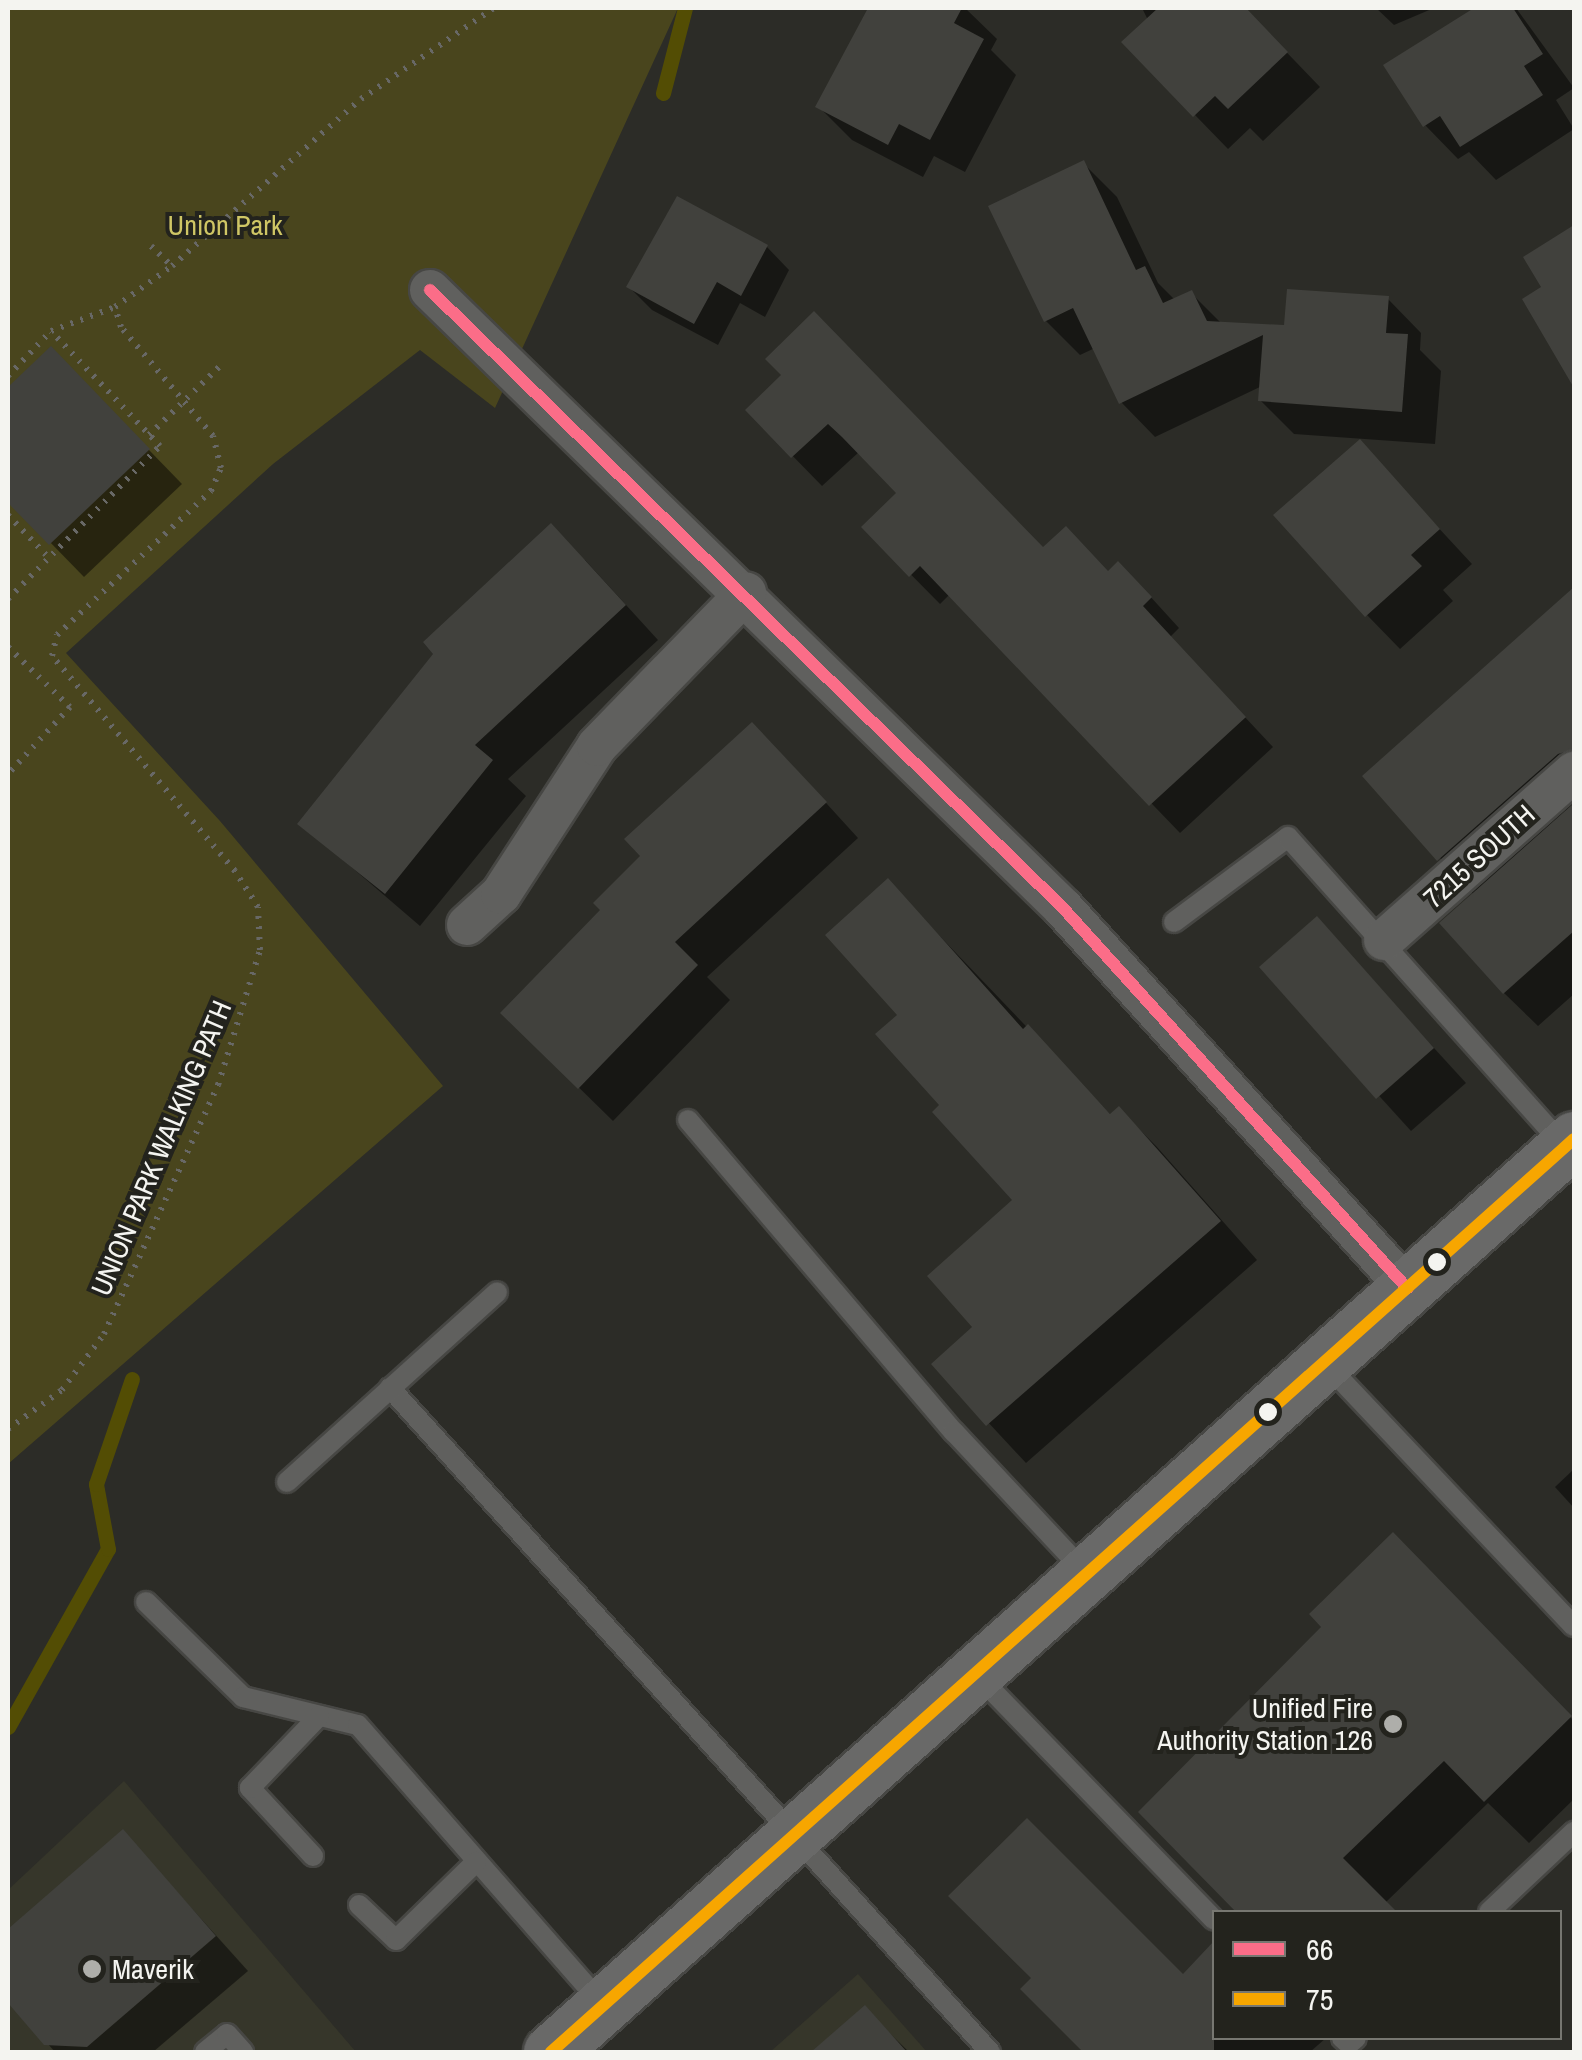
<!DOCTYPE html>
<html>
<head>
<meta charset="utf-8">
<style>
  body { margin:0 }
  #map { position:relative; width:1582px; height:2060px; overflow:hidden; background:#2c2c27; font-family:"Archivo Narrow",sans-serif }
  div>[style] { position:absolute }
  .built>* { inset:0; background:#36362a }
  .green>* { inset:0; background:#49451d }
  .shadow>* { inset:0; background:#0007 }
  .stream>* { height:15px; margin:-7.5px; padding:0 7.5px; transform-origin:7.5px; border-radius:7.5px; background:#534d04 }
  .building>* { inset:0; background:#41413d }
  .path>* { height:6px; margin-top:-3px; transform-origin:0; background:repeating-linear-gradient(90deg,#686866 0 2.5px,transparent 0 10.5px) }
  .roads { filter:drop-shadow(2px 0 #474744) drop-shadow(-2px 0 #474744) drop-shadow(0 2px #474744) drop-shadow(0 -2px #474744) }
  .service>* { height:20px; margin:-10px; padding:0 10px; transform-origin:10px; border-radius:10px; background:#60605e }
  .minor>* { height:40px; margin:-20px; padding:0 20px; transform-origin:20px; border-radius:20px; background:#60605e }
  .primary>* { height:55px; margin:-27.5px; padding:0 27.5px; transform-origin:27.5px; border-radius:27.5px; background:#696968 }
  .bus-1>* { height:12px; margin:-6px; padding:0 6px; transform-origin:6px; border-radius:6px; background:#fb6d88 }
  .bus-2>* { height:12px; margin:-6px; padding:0 6px; transform-origin:6px; border-radius:6px; background:#f7a600 }
  .dots>* { width:28px; height:28px; translate:-50% -50%; box-sizing:border-box; border:5px solid #23231d; border-radius:50% }
  span { translate:-50% -50%; white-space:nowrap; text-align:center; line-height:1.15; -webkit-text-stroke:8px #23231d; paint-order:stroke }
  .park-label { font-size:28px; color:#cfc665 }
  .street-label { font-size:28px; color:#f4f4f0 }
  .poi-label { font-size:28px; color:#f4f4f0 }
  .right { translate:-100% -50%; text-align:right }
  .left { translate:0 -50%; text-align:left }
  .frame { position:absolute; inset:0; border:10px solid #f4f4f0; pointer-events:none }
  .legend { position:absolute; left:1212px; top:1910px; width:350px; height:130px; box-sizing:border-box; background:#23231d; border:2px solid #777771; margin:0; padding:12px 18px; list-style:none; font-size:30px; color:#f4f4f0 }
  .legend li { display:flex; align-items:center; gap:20px; height:50px }
  .legend b { width:50px; border:2px solid #777771 }
</style>
</head>
<body>
<div id="map">
  <div class="built">
    <div style="clip-path:polygon(124px 1781px,356px 2052px,8px 2052px,8px 1890px)"></div>
    <div style="clip-path:polygon(858px 1974px,927px 2052px,770px 2052px)"></div>
  </div>
  <div class="green">
    <div style="clip-path:polygon(8px 8px,678px 8px,495px 408px,420px 350px,273px 464px,66px 653px,220px 821px,443px 1086px,8px 1464px)"></div>
  </div>
  <div class="shadow">
    <div style="clip-path:polygon(871px 8px,965px 8px,997px 39px,991px 50px,1016px 75px,965px 172px,934px 156px,923px 177px,852px 140px,818px 106px)"></div>
    <div style="clip-path:polygon(1142px 8px,1244px 8px,1320px 87px,1263px 141px,1250px 128px,1228px 149px,1195px 115px)"></div>
    <div style="clip-path:polygon(1376px 8px,1434px 8px,1394px 25px)"></div>
    <div style="clip-path:polygon(1479px 8px,1516px 8px,1574px 88px,1556px 100px,1574px 129px,1496px 180px,1469px 152px,1458px 159px,1425px 125px,1387px 66px)"></div>
    <div style="clip-path:polygon(1083px 163px,1117px 197px,1158px 283px,1175px 300px,1191px 293px,1222px 324px,1286px 328px,1388px 299px,1421px 333px,1420px 350px,1441px 371px,1435px 444px,1294px 434px,1260px 400px,1262px 386px,1155px 437px,1122px 403px,1095px 348px,1080px 355px,1046px 321px)"></div>
    <div style="clip-path:polygon(1574px 228px,1574px 375px,1563px 364px,1544px 288px,1527px 257px)"></div>
    <div style="clip-path:polygon(767px 247px,789px 270px,765px 317px,740px 303px,718px 345px,652px 310px,629px 287px)"></div>
    <div style="clip-path:polygon(51px 349px,182px 484px,84px 577px,8px 499px,8px 391px)"></div>
    <div style="clip-path:polygon(784px 375px,1044px 550px,1148px 594px,1179px 628px,1170px 637px,1273px 747px,1180px 833px,950px 594px,940px 604px,864px 527px,899px 493px,859px 452px,822px 486px,748px 410px)"></div>
    <div style="clip-path:polygon(1360px 443px,1472px 564px,1443px 590px,1453px 601px,1400px 649px,1367px 615px)"></div>
    <div style="clip-path:polygon(585px 560px,658px 640px,508px 779px,526px 796px,420px 926px,300px 823px)"></div>
    <div style="clip-path:polygon(1574px 590px,1574px 994px,1538px 1026px,1504px 993px,1474px 895px,1365px 776px)"></div>
    <div style="clip-path:polygon(786px 759px,858px 838px,707px 977px,730px 1000px,613px 1121px,503px 1013px)"></div>
    <div style="clip-path:polygon(888px 882px,1112px 1116px,1119px 1109px,1157px 1147px,1257px 1260px,1026px 1463px,934px 1364px,976px 1328px,1016px 1201px,943px 1105px,901px 1015px)"></div>
    <div style="clip-path:polygon(1317px 920px,1466px 1083px,1411px 1131px,1263px 968px)"></div>
    <div style="clip-path:polygon(1574px 1469px,1574px 1508px,1555px 1487px)"></div>
    <div style="clip-path:polygon(1436px 1579px,1574px 1721px,1574px 1799px,1529px 1843px,1488px 1803px,1385px 1903px,1394px 1912px,1239px 1912px,1141px 1812px)"></div>
    <div style="clip-path:polygon(123px 1832px,248px 1971px,153px 2052px,55px 2052px,8px 1999px,8px 1932px)"></div>
    <div style="clip-path:polygon(1214px 1945px,1214px 2038px,1326px 2038px,1310px 2052px,1087px 2052px,1023px 1989px,1184px 1977px)"></div>
    <div style="clip-path:polygon(864px 2008px,909px 2052px,815px 2052px)"></div>
  </div>
  <div class="stream">
    <div style="left:663px;top:93px;width:88px;rotate:-75.5deg"></div>
    <div style="left:8px;top:1727px;width:204px;rotate:-60.7deg"></div>
    <div style="left:108px;top:1549px;width:66px;rotate:-100.5deg"></div>
    <div style="left:96px;top:1484px;width:111px;rotate:-71.1deg"></div>
  </div>
  <div class="building">
    <div style="clip-path:polygon(868px 8px,962px 8px,954px 23px,984px 39px,930px 140px,899px 124px,888px 145px,815px 107px)"></div>
    <div style="clip-path:polygon(1158px 8px,1246px 8px,1288px 52px,1228px 109px,1215px 96px,1193px 117px,1121px 42px)"></div>
    <div style="clip-path:polygon(1474px 8px,1513px 8px,1543px 54px,1524px 66px,1543px 95px,1460px 147px,1440px 116px,1423px 127px,1383px 65px)"></div>
    <div style="clip-path:polygon(1084px 160px,1136px 270px,1145px 266px,1163px 303px,1192px 290px,1207px 321px,1284px 325px,1287px 289px,1389px 296px,1386px 333px,1408px 334px,1402px 412px,1258px 401px,1263px 335px,1119px 404px,1073px 308px,1044px 322px,988px 206px)"></div>
    <div style="clip-path:polygon(677px 196px,768px 245px,741px 296px,717px 282px,694px 324px,626px 287px)"></div>
    <div style="clip-path:polygon(1574px 225px,1574px 388px,1522px 299px,1541px 287px,1523px 257px)"></div>
    <div style="clip-path:polygon(814px 311px,1043px 547px,1066px 526px,1108px 571px,1118px 561px,1152px 597px,1143px 606px,1246px 717px,1149px 806px,920px 566px,909px 577px,861px 527px,896px 493px,842px 437px,828px 424px,791px 458px,745px 410px,781px 375px,765px 359px)"></div>
    <div style="clip-path:polygon(51px 346px,150px 449px,49px 545px,8px 503px,8px 387px)"></div>
    <div style="clip-path:polygon(1360px 439px,1440px 529px,1411px 555px,1422px 566px,1365px 617px,1273px 515px)"></div>
    <div style="clip-path:polygon(551px 523px,626px 605px,475px 745px,493px 760px,385px 894px,297px 824px,433px 654px,423px 642px)"></div>
    <div style="clip-path:polygon(1574px 587px,1574px 749px,1558px 754px,1437px 861px,1362px 776px)"></div>
    <div style="clip-path:polygon(752px 722px,827px 802px,675px 942px,698px 965px,578px 1089px,500px 1013px,600px 910px,593px 903px,640px 856px,624px 839px)"></div>
    <div style="clip-path:polygon(1574px 803px,1574px 931px,1503px 994px,1439px 923px)"></div>
    <div style="clip-path:polygon(888px 878px,1023px 1029px,1028px 1024px,1110px 1114px,1119px 1106px,1221px 1221px,986px 1426px,931px 1364px,972px 1327px,927px 1276px,1012px 1200px,932px 1112px,939px 1105px,875px 1034px,897px 1015px,825px 935px)"></div>
    <div style="clip-path:polygon(1317px 916px,1434px 1048px,1376px 1099px,1259px 967px)"></div>
    <div style="clip-path:polygon(1393px 1532px,1572px 1716px,1484px 1802px,1444px 1761px,1343px 1858px,1397px 1912px,1236px 1912px,1138px 1812px,1321px 1627px,1309px 1614px)"></div>
    <div style="clip-path:polygon(1027px 1818px,1183px 1974px,1214px 1941px,1214px 2052px,1083px 2052px,1020px 1989px,1031px 1978px,948px 1896px)"></div>
    <div style="clip-path:polygon(123px 1829px,216px 1936px,87px 2047px,44px 2045px,8px 2003px,8px 1929px)"></div>
    <div style="clip-path:polygon(865px 2005px,907px 2052px,811px 2052px)"></div>
  </div>
  <div class="path">
    <div style="left:151px;top:246px;width:29px;rotate:44deg"></div>
    <div style="left:8px;top:376px;width:62px;rotate:-46.3deg"></div>
    <div style="left:51px;top:331px;width:68px;rotate:-20.6deg"></div>
    <div style="left:149px;top:435px;width:100px;rotate:-44.2deg"></div>
    <div style="left:8px;top:515px;width:57px;rotate:46.4deg"></div>
    <div style="left:8px;top:599px;width:216px;rotate:-45.2deg"></div>
    <div style="left:160px;top:446px;width:158px;rotate:-133.5deg"></div>
    <div style="left:8px;top:647px;width:86px;rotate:44.1deg"></div>
    <div style="left:70px;top:707px;width:91px;rotate:132.8deg"></div>
    <div style="left:8px;top:1429px;width:67px;rotate:-35.8deg"></div>
    <div style="left:62px;top:1390px;width:70px;rotate:-53.1deg"></div>
    <div style="left:104px;top:1334px;width:274px;rotate:-65.4deg"></div>
    <div style="left:218px;top:1085px;width:141px;rotate:-72.7deg"></div>
    <div style="left:260px;top:950px;width:43px;rotate:-92.7deg"></div>
    <div style="left:258px;top:907px;width:43px;rotate:-122.6deg"></div>
    <div style="left:235px;top:871px;width:282px;rotate:-130.4deg"></div>
    <div style="left:52px;top:656px;width:22px;rotate:-77deg"></div>
    <div style="left:57px;top:635px;width:211px;rotate:-43.1deg"></div>
    <div style="left:211px;top:491px;width:25px;rotate:-67deg"></div>
    <div style="left:221px;top:468px;width:33px;rotate:-104deg"></div>
    <div style="left:213px;top:436px;width:143px;rotate:-130.2deg"></div>
    <div style="left:121px;top:327px;width:21px;rotate:-107deg"></div>
    <div style="left:115px;top:307px;width:70px;rotate:-35.7deg"></div>
    <div style="left:172px;top:266px;width:252px;rotate:-41.5deg"></div>
    <div style="left:361px;top:99px;width:161px;rotate:-34.4deg"></div>
  </div>
  <div class="roads">
    <div class="service">
      <div style="left:1174px;top:922px;width:142px;rotate:-36.7deg"></div>
      <div style="left:1288px;top:837px;width:416px;rotate:48.2deg"></div>
      <div style="left:688px;top:1120px;width:410px;rotate:49.6deg"></div>
      <div style="left:954px;top:1432px;width:193px;rotate:46.9deg"></div>
      <div style="left:1325px;top:1363px;width:362px;rotate:46.6deg"></div>
      <div style="left:390px;top:1388px;width:895px;rotate:47.9deg"></div>
      <div style="left:287px;top:1482px;width:283px;rotate:-42.1deg"></div>
      <div style="left:146px;top:1602px;width:136px;rotate:44.4deg"></div>
      <div style="left:243px;top:1697px;width:118px;rotate:13.7deg"></div>
      <div style="left:358px;top:1725px;width:371px;rotate:48.8deg"></div>
      <div style="left:976px;top:1674px;width:342px;rotate:45.9deg"></div>
      <div style="left:313px;top:1856px;width:93px;rotate:-132.8deg"></div>
      <div style="left:250px;top:1788px;width:100px;rotate:-46.2deg"></div>
      <div style="left:359px;top:1905px;width:51px;rotate:43.4deg"></div>
      <div style="left:396px;top:1940px;width:112px;rotate:-44.3deg"></div>
      <div style="left:1489px;top:1912px;width:117px;rotate:-43.3deg"></div>
      <div style="left:1342px;top:2038px;width:9px;rotate:41deg"></div>
      <div style="left:1349px;top:2044px;width:9px;rotate:-41deg"></div>
      <div style="left:205px;top:2052px;width:28px;rotate:-39deg"></div>
      <div style="left:227px;top:2034px;width:24px;rotate:48deg"></div>
    </div>
    <div class="minor">
      <div style="left:430px;top:290px;width:885px;rotate:44.31deg"></div>
      <div style="left:1063px;top:908px;width:513px;rotate:47.85deg"></div>
      <div style="left:467px;top:925px;width:46px;rotate:-42.4deg"></div>
      <div style="left:501px;top:894px;width:176px;rotate:-57deg"></div>
      <div style="left:597px;top:746px;width:214px;rotate:-45.8deg"></div>
      <div style="left:1384px;top:940px;width:254px;rotate:-41.5deg"></div>
    </div>
    <div class="primary">
      <div style="left:551px;top:2052px;width:1371px;rotate:-41.75deg"></div>
    </div>
  </div>
  <div class="bus-1">
    <div style="left:430px;top:290px;width:885px;rotate:44.31deg"></div>
    <div style="left:1063px;top:908px;width:513px;rotate:47.85deg"></div>
  </div>
  <div class="bus-2">
    <div style="left:551px;top:2052px;width:1371px;rotate:-41.75deg"></div>
  </div>
  <div class="dots">
    <div style="left:1437px;top:1262px;background:#f4f4f0"></div>
    <div style="left:1268px;top:1412px;background:#f4f4f0"></div>
    <div style="left:1393px;top:1724px;background:#aeaeaa"></div>
    <div style="left:92px;top:1969px;background:#aeaeaa"></div>
  </div>
  <div class="park-label">
    <span style="left:225px;top:225px">Union Park</span>
  </div>
  <div class="street-label">
    <span style="left:1479px;top:856px;rotate:-42deg">7215 SOUTH</span>
    <span style="left:161px;top:1148px;rotate:-67deg">UNION PARK WALKING PATH</span>
  </div>
  <div class="poi-label">
    <span class="right" style="left:1373px;top:1724px">Unified Fire<br>Authority Station 126</span>
    <span class="left" style="left:112px;top:1969px">Maverik</span>
  </div>
  <div class="frame"></div>
  <ul class="legend">
  <li><b style="height:12px;background:#fb6d88"></b>66</li>
  <li><b style="height:12px;background:#f7a600"></b>75</li>
  </ul>
</div>
</body>
</html>
